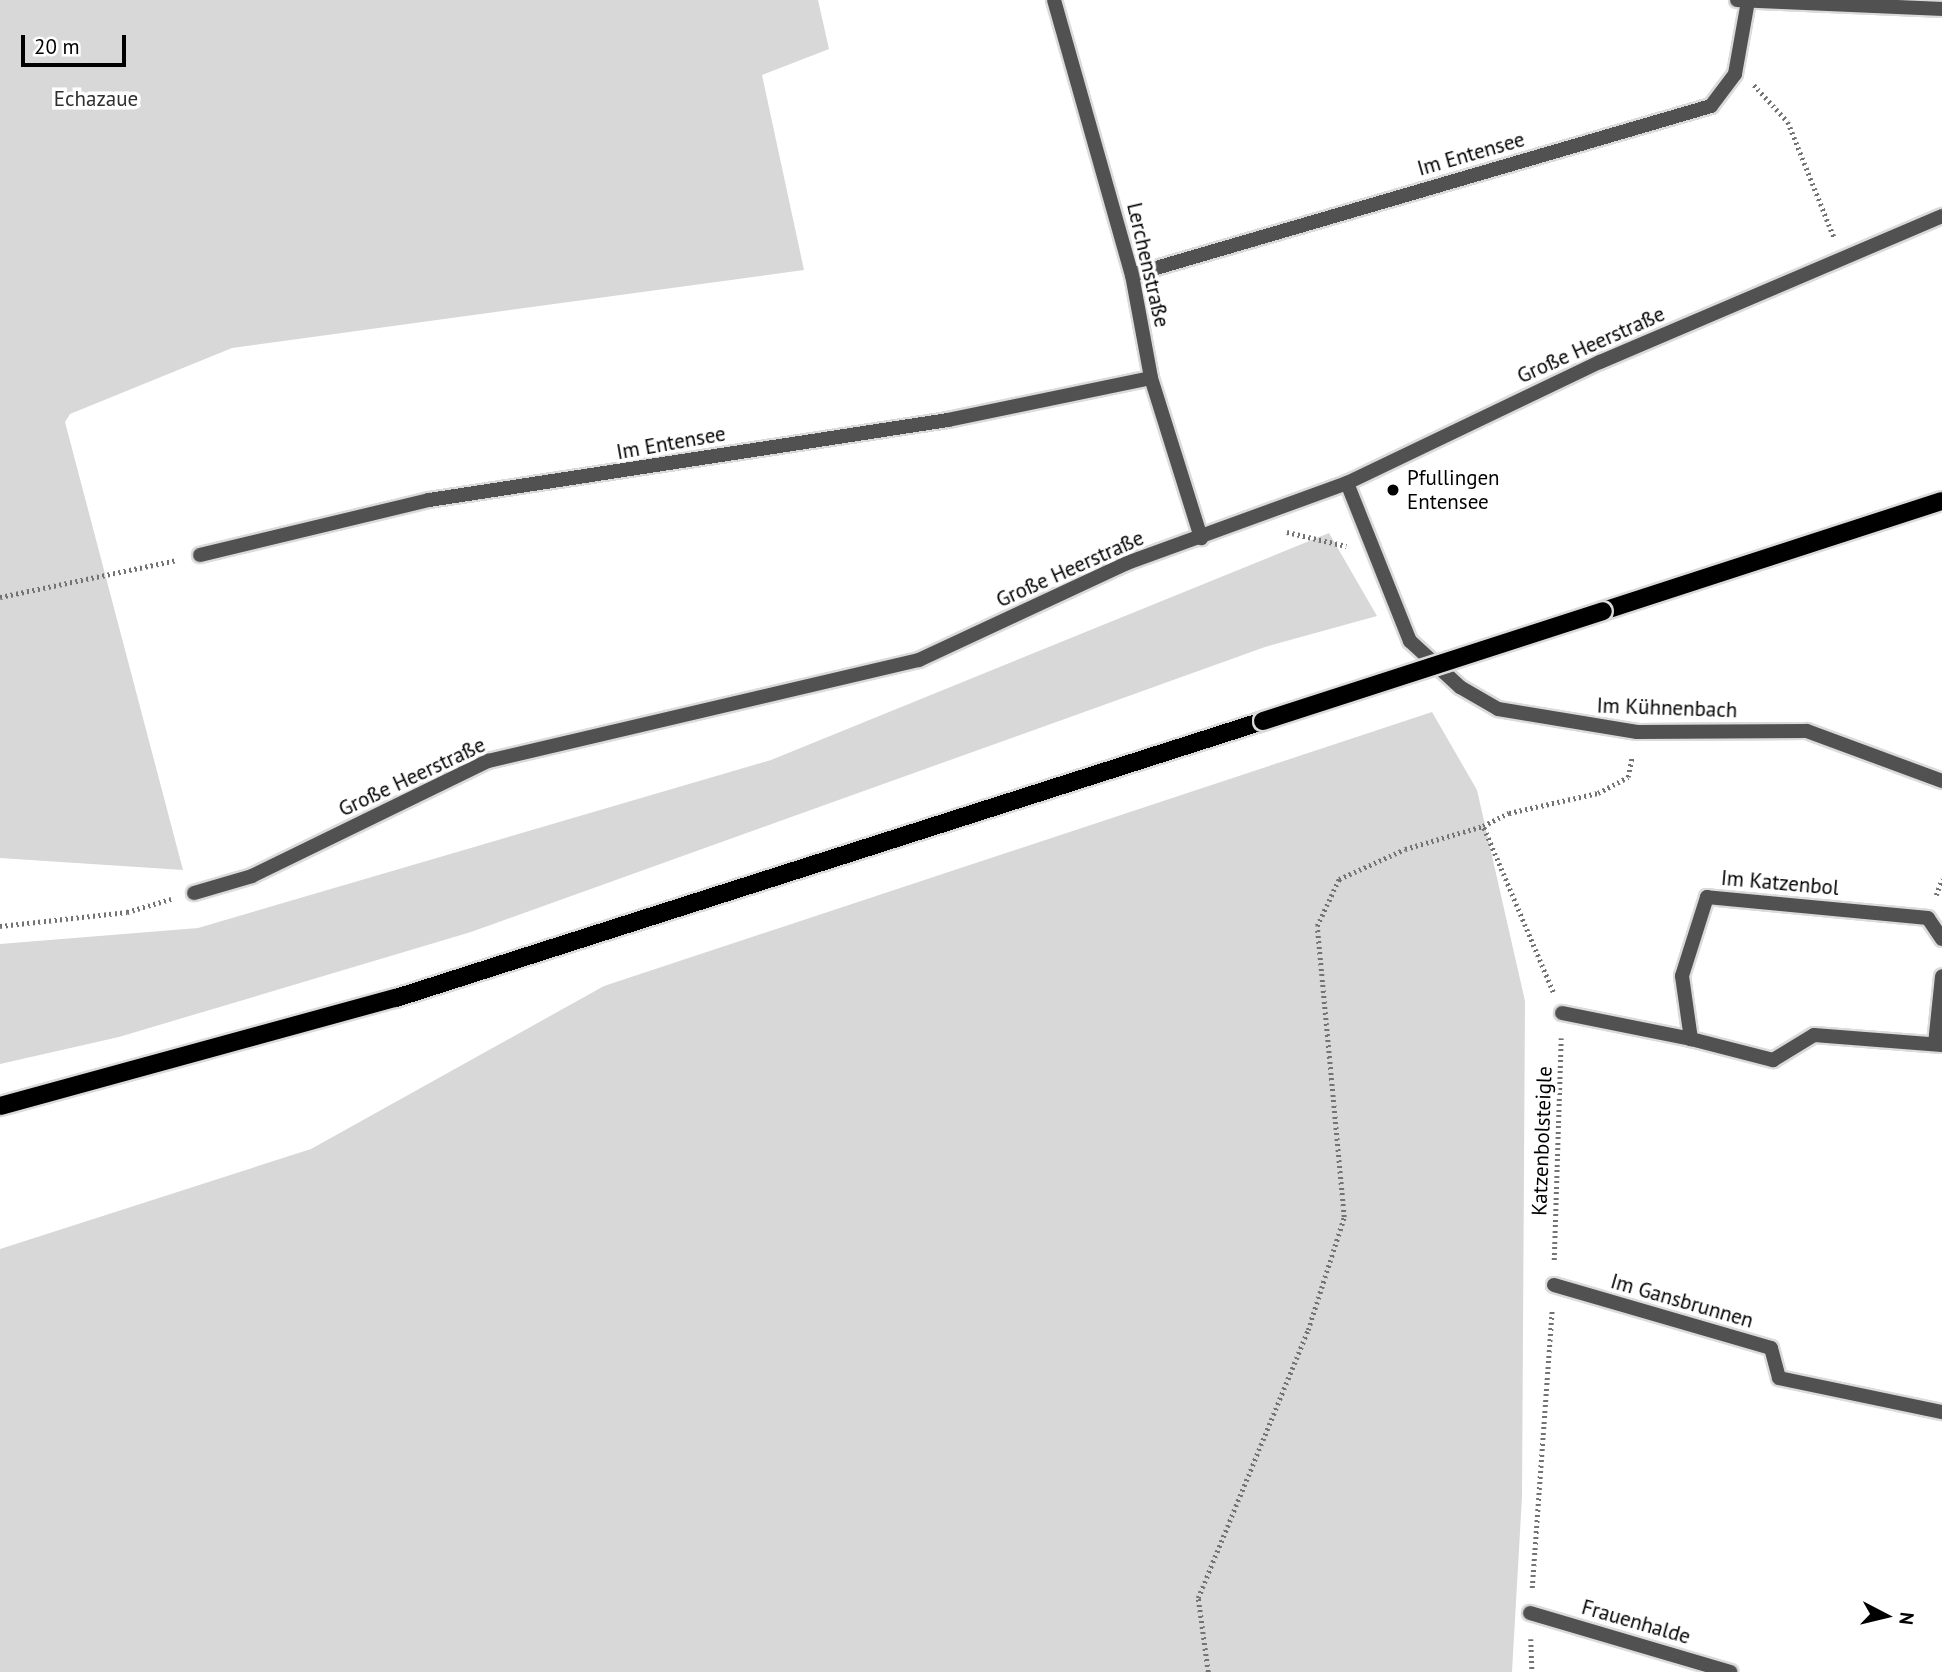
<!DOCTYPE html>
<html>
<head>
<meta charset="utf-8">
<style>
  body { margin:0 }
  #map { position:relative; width:1942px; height:1672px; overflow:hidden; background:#fff; font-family:"PT Sans",sans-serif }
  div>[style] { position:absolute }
  .green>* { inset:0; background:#d8d8d8 }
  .path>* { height:4.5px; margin-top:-2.25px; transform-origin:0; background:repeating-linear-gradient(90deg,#737373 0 2px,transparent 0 5.5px) }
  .roads { filter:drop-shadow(2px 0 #dbdbdb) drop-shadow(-2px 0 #dbdbdb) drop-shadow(0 2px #dbdbdb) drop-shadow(0 -2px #dbdbdb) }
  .lane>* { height:14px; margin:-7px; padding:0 7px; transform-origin:7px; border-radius:7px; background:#515151 }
  .street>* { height:14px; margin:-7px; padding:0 7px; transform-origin:7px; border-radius:7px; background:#515151 }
  .primary>* { height:18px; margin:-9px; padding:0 9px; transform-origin:9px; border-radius:9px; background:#000 }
  .bridges { filter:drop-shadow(2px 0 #dbdbdb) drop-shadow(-2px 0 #dbdbdb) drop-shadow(0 2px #dbdbdb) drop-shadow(0 -2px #dbdbdb) }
  .primary-bridge>* { height:18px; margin:-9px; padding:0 9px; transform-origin:9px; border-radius:9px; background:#000 }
  .dots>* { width:19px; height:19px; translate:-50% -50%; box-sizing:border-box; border:4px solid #fff; border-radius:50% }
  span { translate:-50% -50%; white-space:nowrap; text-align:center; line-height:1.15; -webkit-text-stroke:7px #fff; paint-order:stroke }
  .park-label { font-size:21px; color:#2f2f2f }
  .street-label { font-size:21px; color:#000 }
  .poi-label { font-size:21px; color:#000 }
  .left { translate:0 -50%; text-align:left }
  .north { position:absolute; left:1851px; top:1581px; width:70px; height:70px; -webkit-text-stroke:5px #fff; paint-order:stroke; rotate:97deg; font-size:19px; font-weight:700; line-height:28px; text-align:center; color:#000 }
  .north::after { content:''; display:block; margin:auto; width:24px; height:32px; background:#000; clip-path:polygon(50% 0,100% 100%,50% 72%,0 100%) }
  .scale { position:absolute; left:21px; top:35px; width:105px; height:32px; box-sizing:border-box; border:4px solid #000; border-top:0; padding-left:9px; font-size:21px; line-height:24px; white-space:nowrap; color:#000; -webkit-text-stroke:5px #fff; paint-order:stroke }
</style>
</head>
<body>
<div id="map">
  <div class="green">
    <div style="clip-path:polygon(0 0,818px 0,829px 49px,762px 75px,804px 270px,232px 348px,70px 414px,65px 422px,183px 870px,0 858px)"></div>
    <div style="clip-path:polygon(1329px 533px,1377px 616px,1265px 647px,471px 932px,119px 1037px,0 1064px,0 944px,198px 928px,771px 760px)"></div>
    <div style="clip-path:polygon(1432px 712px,1477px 790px,1525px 1001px,1522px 1497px,1512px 1672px,0 1672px,0 1249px,311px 1149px,604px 986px)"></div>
  </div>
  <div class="path">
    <div style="left:1754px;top:85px;width:50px;rotate:47.4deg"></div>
    <div style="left:1788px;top:122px;width:124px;rotate:68.2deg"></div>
    <div style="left:1287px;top:532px;width:61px;rotate:13.3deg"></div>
    <div style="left:0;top:597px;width:181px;rotate:-11.8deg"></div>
    <div style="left:1936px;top:895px;width:17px;rotate:-69deg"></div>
    <div style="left:0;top:926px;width:128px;rotate:-6.3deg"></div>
    <div style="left:127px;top:912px;width:46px;rotate:-16.5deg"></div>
    <div style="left:1553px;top:992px;width:180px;rotate:-112.9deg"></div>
    <div style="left:1483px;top:826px;width:29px;rotate:-27deg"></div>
    <div style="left:1509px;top:813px;width:91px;rotate:-12.7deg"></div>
    <div style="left:1598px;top:793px;width:34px;rotate:-28deg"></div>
    <div style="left:1628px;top:777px;width:20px;rotate:-79deg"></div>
    <div style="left:1554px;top:1260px;width:222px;rotate:-88.2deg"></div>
    <div style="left:1532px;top:1588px;width:278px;rotate:-85.9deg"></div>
    <div style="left:1531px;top:1639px;width:33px;rotate:88deg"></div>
    <div style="left:1208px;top:1672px;width:75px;rotate:-97.7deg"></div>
    <div style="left:1198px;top:1598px;width:290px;rotate:-67.7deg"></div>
    <div style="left:1308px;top:1330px;width:119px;rotate:-72.3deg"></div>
    <div style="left:1344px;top:1217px;width:292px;rotate:-95.3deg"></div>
    <div style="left:1317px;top:926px;width:52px;rotate:-64.9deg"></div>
    <div style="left:1339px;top:879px;width:72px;rotate:-24.4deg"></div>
    <div style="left:1405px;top:849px;width:81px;rotate:-16.4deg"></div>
  </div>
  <div class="roads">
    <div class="lane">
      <div style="left:1737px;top:0;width:205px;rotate:2.5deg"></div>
      <div style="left:1562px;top:1013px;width:132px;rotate:11.4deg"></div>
      <div style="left:1554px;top:1285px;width:226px;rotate:16.2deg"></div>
      <div style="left:1771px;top:1348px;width:31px;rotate:75deg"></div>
      <div style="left:1530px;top:1613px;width:209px;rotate:16.4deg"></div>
    </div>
    <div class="street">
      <div style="left:1054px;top:0;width:286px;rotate:74.2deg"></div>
      <div style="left:1132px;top:275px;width:105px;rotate:79.5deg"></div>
      <div style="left:1151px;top:378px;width:168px;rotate:72.6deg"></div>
      <div style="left:1132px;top:275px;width:603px;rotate:-16.27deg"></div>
      <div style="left:1711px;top:106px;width:40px;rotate:-53deg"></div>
      <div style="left:1735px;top:74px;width:74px;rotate:-79.9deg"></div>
      <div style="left:1347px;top:483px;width:170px;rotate:68.3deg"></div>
      <div style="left:1410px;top:641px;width:68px;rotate:42.6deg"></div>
      <div style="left:1460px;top:687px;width:44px;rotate:30.1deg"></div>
      <div style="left:1498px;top:709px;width:141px;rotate:9.4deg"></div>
      <div style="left:1637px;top:732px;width:170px;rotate:-0.3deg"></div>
      <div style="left:1807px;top:731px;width:144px;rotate:20.3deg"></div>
      <div style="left:200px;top:555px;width:236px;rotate:-13.5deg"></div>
      <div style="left:429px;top:500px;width:525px;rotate:-8.76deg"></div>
      <div style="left:948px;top:420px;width:207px;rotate:-11.7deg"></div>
      <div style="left:194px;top:893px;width:60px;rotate:-16.3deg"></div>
      <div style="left:252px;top:876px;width:263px;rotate:-26deg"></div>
      <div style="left:488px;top:761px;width:443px;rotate:-13.2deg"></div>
      <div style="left:919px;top:660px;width:230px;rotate:-25deg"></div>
      <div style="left:1127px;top:563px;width:234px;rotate:-20deg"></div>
      <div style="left:1347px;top:483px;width:280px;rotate:-25.6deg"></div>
      <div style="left:1600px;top:362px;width:372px;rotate:-23.1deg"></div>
      <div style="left:1942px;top:939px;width:25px;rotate:-124deg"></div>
      <div style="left:1928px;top:918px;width:222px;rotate:-174.6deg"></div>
      <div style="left:1707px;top:897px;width:83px;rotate:107.6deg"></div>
      <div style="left:1682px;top:976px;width:64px;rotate:81.9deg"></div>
      <div style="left:1691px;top:1039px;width:85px;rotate:14.4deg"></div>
      <div style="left:1773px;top:1060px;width:48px;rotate:-31.4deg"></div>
      <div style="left:1814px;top:1035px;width:128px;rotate:4.5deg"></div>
      <div style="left:1935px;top:1044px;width:68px;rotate:-84.1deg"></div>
      <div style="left:1779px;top:1378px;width:167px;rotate:11.8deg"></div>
    </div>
    <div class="primary">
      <div style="left:1603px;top:611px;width:356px;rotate:-18deg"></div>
      <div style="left:0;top:1106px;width:410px;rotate:-15.3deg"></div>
      <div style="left:396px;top:998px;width:910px;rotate:-17.72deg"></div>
    </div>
  </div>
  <div class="bridges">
    <div class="primary-bridge">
      <div style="left:1263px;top:721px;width:357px;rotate:-17.9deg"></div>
    </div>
  </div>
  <div class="dots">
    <div style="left:1393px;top:490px;background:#000"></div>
  </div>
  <div class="park-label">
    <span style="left:96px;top:99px">Echazaue</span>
  </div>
  <div class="street-label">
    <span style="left:1471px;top:154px;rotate:-16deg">Im Entensee</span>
    <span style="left:1148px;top:265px;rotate:77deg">Lerchenstraße</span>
    <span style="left:1591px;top:345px;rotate:-24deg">Große Heerstraße</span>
    <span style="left:671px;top:443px;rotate:-10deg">Im Entensee</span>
    <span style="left:1070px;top:569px;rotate:-24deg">Große Heerstraße</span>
    <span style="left:1667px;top:708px;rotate:2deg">Im Kühnenbach</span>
    <span style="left:412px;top:777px;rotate:-25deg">Große Heerstraße</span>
    <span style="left:1780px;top:883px;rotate:5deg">Im Katzenbol</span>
    <span style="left:1542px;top:1141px;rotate:-88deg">Katzenbolsteigle</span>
    <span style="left:1682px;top:1301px;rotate:16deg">Im Gansbrunnen</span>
    <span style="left:1636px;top:1622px;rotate:16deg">Frauenhalde</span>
  </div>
  <div class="poi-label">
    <span class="left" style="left:1407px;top:490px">Pfullingen<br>Entensee</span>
  </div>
  <div class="north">N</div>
  <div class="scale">20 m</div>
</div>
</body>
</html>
